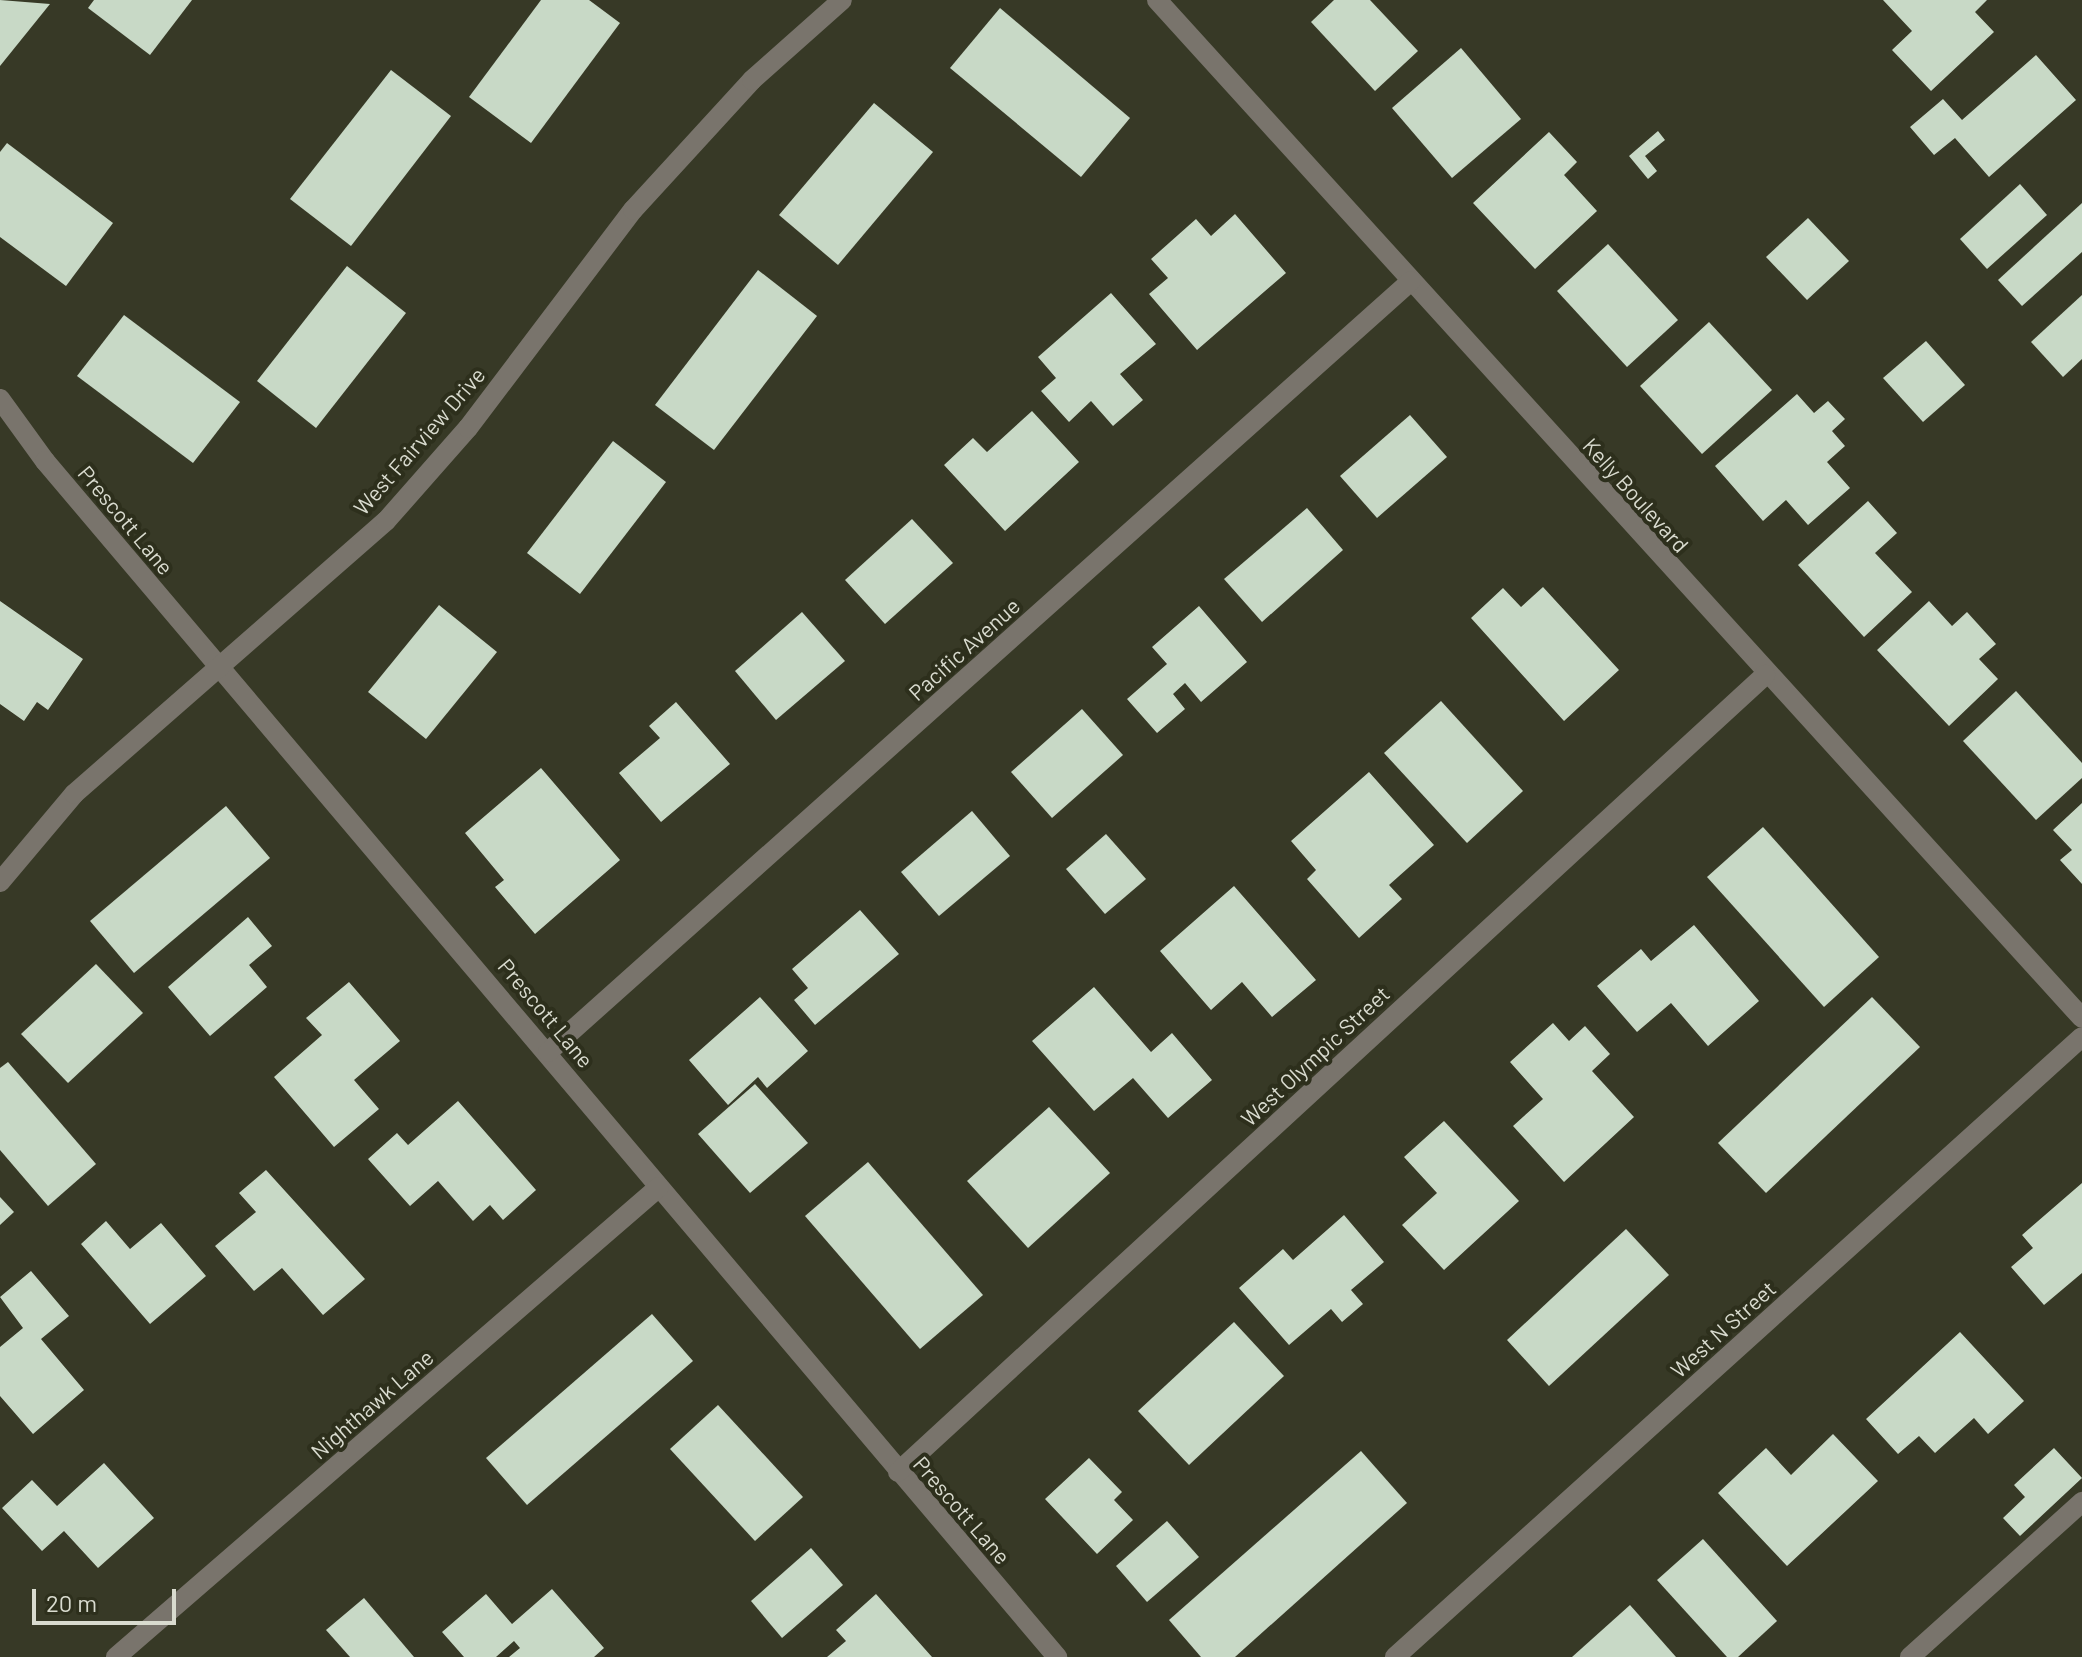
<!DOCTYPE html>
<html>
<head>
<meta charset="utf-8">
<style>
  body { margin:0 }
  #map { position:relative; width:2082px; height:1657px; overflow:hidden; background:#373926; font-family:Barlow,sans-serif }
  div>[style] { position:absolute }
  .building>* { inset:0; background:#c8d9c6 }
  .minor>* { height:20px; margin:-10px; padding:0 10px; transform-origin:10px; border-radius:10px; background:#79746c }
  span { translate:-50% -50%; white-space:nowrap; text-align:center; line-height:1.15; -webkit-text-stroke:8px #2d2f1c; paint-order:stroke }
  .street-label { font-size:22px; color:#d9dbcf }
  .scale { position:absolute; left:32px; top:1589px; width:144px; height:36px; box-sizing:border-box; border:4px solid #d9dbcf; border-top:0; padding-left:10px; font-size:24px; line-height:28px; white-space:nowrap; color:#d9dbcf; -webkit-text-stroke:6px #2d2f1c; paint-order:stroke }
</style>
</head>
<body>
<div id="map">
  <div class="building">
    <div style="clip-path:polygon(0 0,50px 4px,0 66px)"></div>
    <div style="clip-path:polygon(94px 0,192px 0,150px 55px,88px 8px)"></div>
    <div style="clip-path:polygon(541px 0,589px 0,620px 23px,531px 143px,469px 97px)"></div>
    <div style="clip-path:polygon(1334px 0,1370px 0,1418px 51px,1375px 91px,1311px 22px)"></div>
    <div style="clip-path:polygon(1883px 0,1987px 0,1975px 12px,1994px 32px,1931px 91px,1892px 50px,1912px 31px)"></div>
    <div style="clip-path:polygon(1000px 8px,1130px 118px,1081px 177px,950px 68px)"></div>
    <div style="clip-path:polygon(1461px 48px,1521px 119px,1452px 178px,1392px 108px)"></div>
    <div style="clip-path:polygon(2036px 55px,2076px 100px,1989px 177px,1955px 138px,1934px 155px,1910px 127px,1943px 99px,1962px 120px)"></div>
    <div style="clip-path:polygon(391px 70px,451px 116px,351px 246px,290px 199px)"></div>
    <div style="clip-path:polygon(874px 103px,933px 152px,838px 265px,779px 215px)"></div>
    <div style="clip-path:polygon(1658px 131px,1665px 140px,1645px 156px,1657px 171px,1648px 179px,1629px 156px)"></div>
    <div style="clip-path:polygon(1549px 132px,1577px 162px,1564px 175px,1597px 211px,1535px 269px,1473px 203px)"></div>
    <div style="clip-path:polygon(7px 143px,113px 223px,66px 286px,0 237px,0 152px)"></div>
    <div style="clip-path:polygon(2020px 184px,2047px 215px,1987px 269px,1960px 239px)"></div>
    <div style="clip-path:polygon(2082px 203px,2082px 252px,2022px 306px,1998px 280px)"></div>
    <div style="clip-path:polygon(1235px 214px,1286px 273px,1197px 350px,1149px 294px,1168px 278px,1151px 259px,1196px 219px,1211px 236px)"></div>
    <div style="clip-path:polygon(1808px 218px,1849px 261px,1807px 300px,1766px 257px)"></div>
    <div style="clip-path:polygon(1608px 244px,1678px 320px,1627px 367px,1557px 291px)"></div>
    <div style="clip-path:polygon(347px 266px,406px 313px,316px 428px,257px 381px)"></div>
    <div style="clip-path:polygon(758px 270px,817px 316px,714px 450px,655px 405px)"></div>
    <div style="clip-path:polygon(1111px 293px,1156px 344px,1120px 374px,1143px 400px,1113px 426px,1091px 401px,1069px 422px,1041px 391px,1056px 378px,1038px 357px)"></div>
    <div style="clip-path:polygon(2082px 295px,2082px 359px,2063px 377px,2031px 342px)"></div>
    <div style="clip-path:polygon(124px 315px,240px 402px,193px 463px,77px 376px)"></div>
    <div style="clip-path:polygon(1709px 322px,1772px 390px,1702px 454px,1640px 386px)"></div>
    <div style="clip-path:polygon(1926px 341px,1965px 385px,1923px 422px,1883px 378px)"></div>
    <div style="clip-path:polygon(1797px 394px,1814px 413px,1828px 401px,1845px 419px,1832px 431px,1845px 446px,1827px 462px,1850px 488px,1808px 525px,1786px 500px,1763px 521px,1715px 466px)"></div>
    <div style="clip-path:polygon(1032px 411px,1079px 462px,1005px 531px,944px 465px,973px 438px,987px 452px)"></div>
    <div style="clip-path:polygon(1410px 415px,1447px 457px,1377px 518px,1340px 476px)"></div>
    <div style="clip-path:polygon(613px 441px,666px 482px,580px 594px,527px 553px)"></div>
    <div style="clip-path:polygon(1868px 501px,1897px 533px,1875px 553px,1912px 592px,1864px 637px,1798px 565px)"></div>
    <div style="clip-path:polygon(1307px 508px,1343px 550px,1262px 622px,1224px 579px)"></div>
    <div style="clip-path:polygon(912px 519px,953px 563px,885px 624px,845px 580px)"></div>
    <div style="clip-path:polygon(1543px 587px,1619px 670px,1564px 721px,1471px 618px,1503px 588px,1521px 607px)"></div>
    <div style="clip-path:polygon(0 601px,83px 659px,48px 710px,37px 702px,24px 721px,0 704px)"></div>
    <div style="clip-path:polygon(1929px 601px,1952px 626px,1967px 612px,1996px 644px,1979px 659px,1998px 679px,1949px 726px,1877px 650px)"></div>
    <div style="clip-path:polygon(439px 605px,497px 652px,426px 739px,368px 692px)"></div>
    <div style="clip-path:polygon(1199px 606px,1247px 662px,1201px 702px,1185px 683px,1173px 694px,1185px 709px,1157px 733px,1127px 699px,1167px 664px,1152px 647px)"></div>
    <div style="clip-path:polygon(802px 612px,845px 661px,776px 720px,735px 671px)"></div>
    <div style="clip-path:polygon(2016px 691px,2082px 763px,2082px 778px,2036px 820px,1963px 741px)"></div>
    <div style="clip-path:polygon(1441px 701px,1523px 791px,1467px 843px,1384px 753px)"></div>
    <div style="clip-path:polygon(676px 702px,730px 764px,661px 822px,619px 773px,660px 738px,649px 726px)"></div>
    <div style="clip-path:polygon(1082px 709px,1123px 755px,1052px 818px,1011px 772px)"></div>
    <div style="clip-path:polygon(541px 768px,620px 860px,535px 934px,495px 887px,504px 880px,465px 833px)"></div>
    <div style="clip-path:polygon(1369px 772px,1434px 845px,1389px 885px,1402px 899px,1359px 938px,1307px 879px,1316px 870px,1291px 841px)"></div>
    <div style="clip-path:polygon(2082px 803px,2082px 884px,2060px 860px,2072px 850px,2053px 830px)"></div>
    <div style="clip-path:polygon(226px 806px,270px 858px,134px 973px,90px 921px)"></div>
    <div style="clip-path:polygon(972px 811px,1010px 856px,939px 916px,901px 872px)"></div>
    <div style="clip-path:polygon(1763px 827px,1879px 957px,1824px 1007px,1707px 877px)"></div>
    <div style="clip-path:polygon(1106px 834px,1146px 879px,1105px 914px,1066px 869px)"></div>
    <div style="clip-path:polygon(1234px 886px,1316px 980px,1272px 1017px,1242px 982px,1211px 1010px,1160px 951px)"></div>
    <div style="clip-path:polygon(860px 910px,899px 954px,815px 1025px,794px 1000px,808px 988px,792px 969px)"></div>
    <div style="clip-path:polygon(248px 917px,272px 946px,249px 965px,267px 987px,210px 1036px,168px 987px)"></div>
    <div style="clip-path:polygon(1694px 925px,1759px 1001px,1708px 1046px,1671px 1003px,1637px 1032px,1597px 986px,1641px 949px,1651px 961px)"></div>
    <div style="clip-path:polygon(96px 964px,143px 1013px,68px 1083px,21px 1034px)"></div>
    <div style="clip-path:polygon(349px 982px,400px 1041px,354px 1080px,379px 1109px,334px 1147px,274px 1077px,322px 1035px,306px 1018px)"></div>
    <div style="clip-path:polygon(1094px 987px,1151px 1052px,1172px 1033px,1212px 1080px,1168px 1118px,1133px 1078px,1094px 1111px,1032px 1041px)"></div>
    <div style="clip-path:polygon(760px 997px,808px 1051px,767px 1088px,758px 1077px,728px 1105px,689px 1060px)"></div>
    <div style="clip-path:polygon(1872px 997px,1920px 1047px,1766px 1193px,1718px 1143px)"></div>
    <div style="clip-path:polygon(1553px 1023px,1569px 1041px,1585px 1026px,1610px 1054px,1592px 1071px,1634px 1117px,1564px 1182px,1513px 1126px,1543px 1099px,1510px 1062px)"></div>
    <div style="clip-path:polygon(8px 1062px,96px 1164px,48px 1206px,0 1150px,0 1068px)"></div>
    <div style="clip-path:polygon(755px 1084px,808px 1143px,750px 1193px,698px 1134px)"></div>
    <div style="clip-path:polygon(458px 1101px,536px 1190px,503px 1220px,490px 1205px,473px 1221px,438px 1181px,410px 1206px,368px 1159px,397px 1133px,408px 1145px)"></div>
    <div style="clip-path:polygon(1049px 1107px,1110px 1173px,1028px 1248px,967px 1181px)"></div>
    <div style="clip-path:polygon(1444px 1121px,1519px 1201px,1444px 1270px,1402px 1225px,1437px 1193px,1404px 1157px)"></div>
    <div style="clip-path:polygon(868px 1162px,983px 1295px,920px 1349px,805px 1216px)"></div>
    <div style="clip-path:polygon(266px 1170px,365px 1279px,323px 1315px,282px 1268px,254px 1291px,215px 1246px,256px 1212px,239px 1193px)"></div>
    <div style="clip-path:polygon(2082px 1183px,2082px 1273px,2044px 1305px,2011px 1267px,2033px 1248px,2022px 1235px)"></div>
    <div style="clip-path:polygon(0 1197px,14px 1212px,0 1225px)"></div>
    <div style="clip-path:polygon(1344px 1215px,1384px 1262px,1351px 1290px,1363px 1304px,1342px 1322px,1331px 1309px,1289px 1345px,1239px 1288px,1283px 1249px,1293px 1260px)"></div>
    <div style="clip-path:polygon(106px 1221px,130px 1249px,161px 1223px,206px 1276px,150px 1324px,81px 1244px)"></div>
    <div style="clip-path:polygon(1626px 1229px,1669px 1275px,1549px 1386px,1507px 1340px)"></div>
    <div style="clip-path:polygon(31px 1271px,69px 1316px,41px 1339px,84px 1390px,33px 1434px,0 1396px,0 1347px,23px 1328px,0 1297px)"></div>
    <div style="clip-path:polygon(652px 1314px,693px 1361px,527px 1505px,486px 1458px)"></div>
    <div style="clip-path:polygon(1234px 1322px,1284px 1376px,1189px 1465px,1138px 1411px)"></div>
    <div style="clip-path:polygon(1960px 1332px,2024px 1401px,1988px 1434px,1974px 1418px,1935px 1453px,1919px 1436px,1898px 1454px,1866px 1419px)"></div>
    <div style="clip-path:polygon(718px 1405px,803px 1497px,755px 1541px,670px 1449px)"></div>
    <div style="clip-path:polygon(1833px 1434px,1878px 1481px,1787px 1566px,1718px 1493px,1766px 1448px,1791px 1475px)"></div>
    <div style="clip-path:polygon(2054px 1448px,2082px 1478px,2020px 1536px,2003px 1518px,2025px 1497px,2014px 1485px)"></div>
    <div style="clip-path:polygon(1361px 1451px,1407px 1503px,1235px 1657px,1201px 1657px,1169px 1620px)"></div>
    <div style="clip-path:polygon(1089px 1458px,1122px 1492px,1114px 1500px,1133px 1520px,1097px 1554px,1045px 1499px)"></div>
    <div style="clip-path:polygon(104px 1463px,154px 1518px,98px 1568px,64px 1531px,42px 1551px,2px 1508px,32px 1480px,57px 1506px)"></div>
    <div style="clip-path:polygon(1167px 1521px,1199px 1557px,1147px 1602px,1116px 1566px)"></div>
    <div style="clip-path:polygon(1703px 1539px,1777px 1621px,1738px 1657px,1727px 1657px,1657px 1580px)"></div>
    <div style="clip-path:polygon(811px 1548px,843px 1585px,782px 1638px,751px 1601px)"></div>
    <div style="clip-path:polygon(552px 1589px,604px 1648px,594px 1657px,509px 1657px,520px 1648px,514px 1641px,496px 1657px,464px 1657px,442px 1632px,486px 1594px,512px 1624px)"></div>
    <div style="clip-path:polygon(876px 1594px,932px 1657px,827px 1657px,846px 1641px,836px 1630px)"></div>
    <div style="clip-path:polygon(364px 1598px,414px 1657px,350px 1657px,326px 1630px)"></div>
    <div style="clip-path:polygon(1630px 1605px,1676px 1657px,1572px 1657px)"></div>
  </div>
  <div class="minor">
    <div style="left:1157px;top:0;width:1375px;rotate:47.74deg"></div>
    <div style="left:0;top:399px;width:77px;rotate:54deg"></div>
    <div style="left:45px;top:461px;width:1567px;rotate:49.76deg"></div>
    <div style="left:0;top:882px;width:115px;rotate:-49.9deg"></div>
    <div style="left:74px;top:794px;width:415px;rotate:-41.2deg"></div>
    <div style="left:386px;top:521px;width:124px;rotate:-48.6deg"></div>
    <div style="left:468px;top:428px;width:273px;rotate:-52.9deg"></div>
    <div style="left:633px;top:210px;width:176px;rotate:-47.5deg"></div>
    <div style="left:752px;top:80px;width:120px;rotate:-41.6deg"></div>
    <div style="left:548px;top:1052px;width:1157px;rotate:-41.78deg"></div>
    <div style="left:898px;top:1472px;width:1178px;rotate:-42.59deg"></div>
    <div style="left:116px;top:1657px;width:718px;rotate:-40.88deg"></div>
    <div style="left:1395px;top:1657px;width:925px;rotate:-42.07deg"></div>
    <div style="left:1910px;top:1657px;width:232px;rotate:-42deg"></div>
  </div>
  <div class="street-label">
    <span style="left:419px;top:441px;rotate:-49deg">West Fairview Drive</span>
    <span style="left:1636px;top:495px;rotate:48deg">Kelly Boulevard</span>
    <span style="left:126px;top:520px;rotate:50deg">Prescott Lane</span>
    <span style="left:964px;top:649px;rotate:-42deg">Pacific Avenue</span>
    <span style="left:546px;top:1013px;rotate:50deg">Prescott Lane</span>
    <span style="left:1315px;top:1056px;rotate:-43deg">West Olympic Street</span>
    <span style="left:1723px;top:1329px;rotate:-42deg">West N Street</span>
    <span style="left:372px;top:1404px;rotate:-41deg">Nighthawk Lane</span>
    <span style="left:962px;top:1510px;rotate:49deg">Prescott Lane</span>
  </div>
  <div class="scale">20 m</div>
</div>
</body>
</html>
